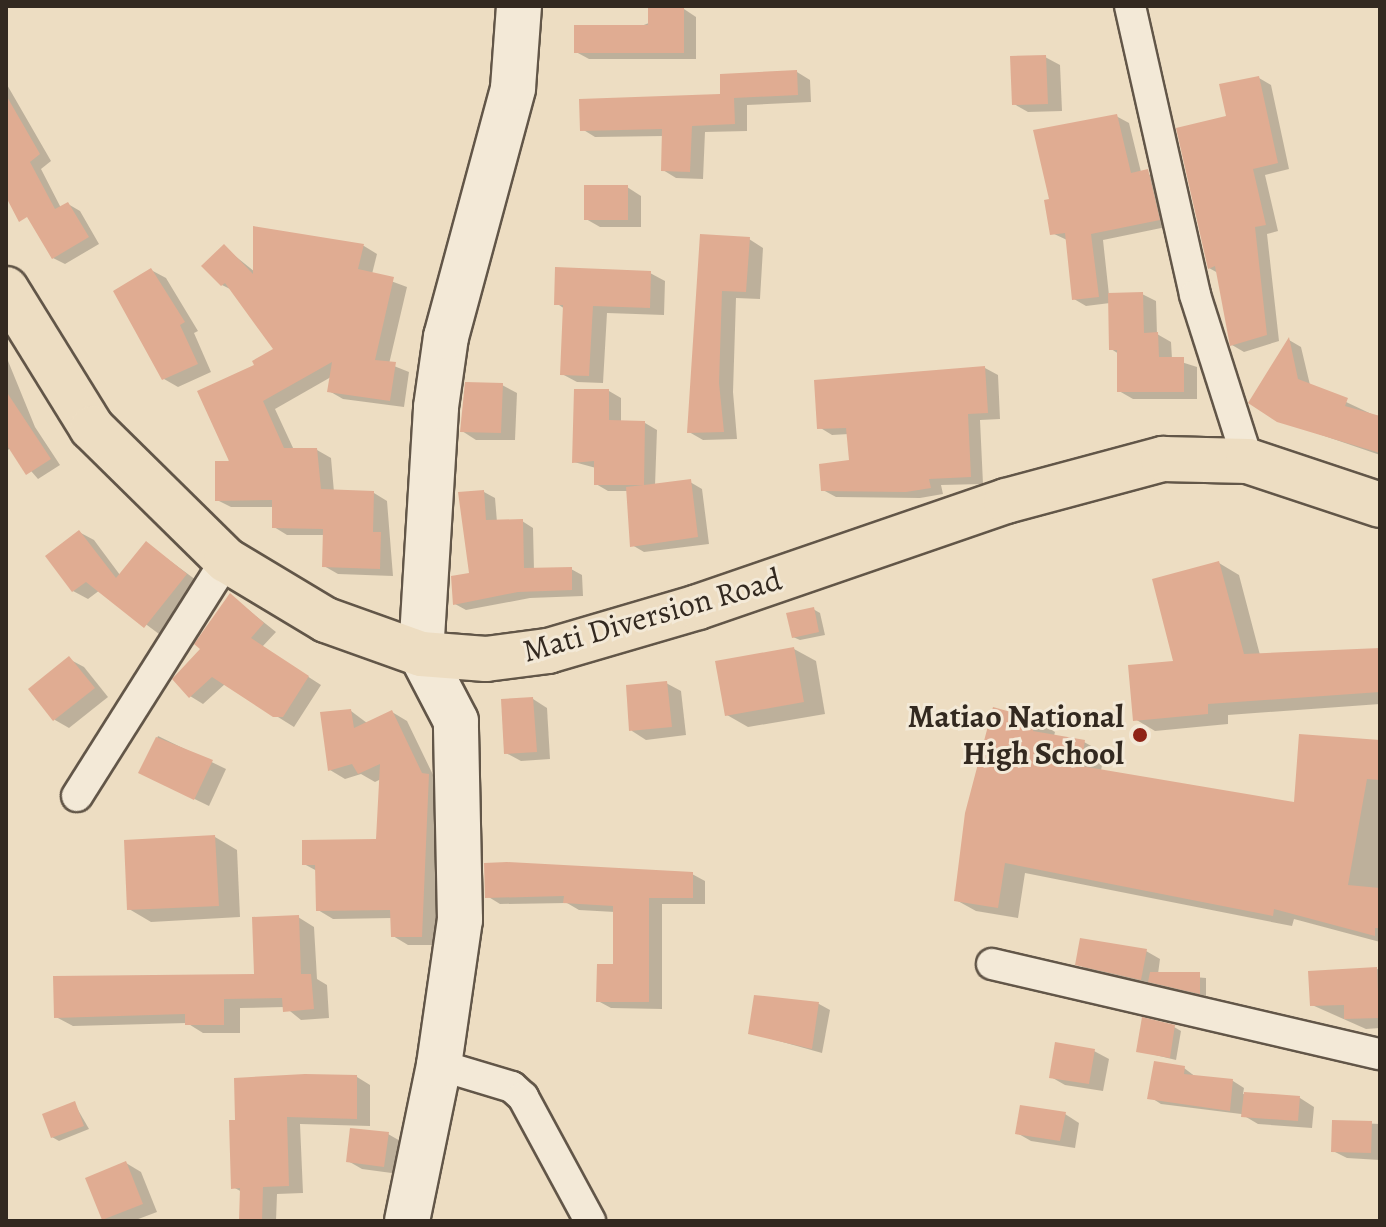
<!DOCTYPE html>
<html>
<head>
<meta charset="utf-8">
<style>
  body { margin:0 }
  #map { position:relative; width:1386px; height:1227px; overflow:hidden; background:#edddc2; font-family:Alegreya,serif }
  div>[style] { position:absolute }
  .shadow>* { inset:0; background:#0003 }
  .building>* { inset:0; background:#e0ac92 }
  .roads { filter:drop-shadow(2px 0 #625648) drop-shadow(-2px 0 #625648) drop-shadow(0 2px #625648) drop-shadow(0 -2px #625648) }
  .street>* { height:30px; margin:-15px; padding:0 15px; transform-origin:15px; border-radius:15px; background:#f3e9d7 }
  .secondary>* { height:44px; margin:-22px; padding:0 22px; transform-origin:22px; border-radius:22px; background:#f3e9d7 }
  .highway>* { height:44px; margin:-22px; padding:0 22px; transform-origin:22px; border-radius:22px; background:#edddc2 }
  .dots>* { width:22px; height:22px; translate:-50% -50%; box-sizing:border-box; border:4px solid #f3e9d7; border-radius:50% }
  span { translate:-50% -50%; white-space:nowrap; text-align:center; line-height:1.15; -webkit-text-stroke:6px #f3e9d7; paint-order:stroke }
  .street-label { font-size:32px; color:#332920 }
  .poi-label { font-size:32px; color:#332920; font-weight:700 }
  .right { translate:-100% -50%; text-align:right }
  .frame { position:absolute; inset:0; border:8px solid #332920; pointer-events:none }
</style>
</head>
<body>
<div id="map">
  <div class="shadow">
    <div style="clip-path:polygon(684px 9px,696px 17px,696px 59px,589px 59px,576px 52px)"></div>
    <div style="clip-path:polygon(1045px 57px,1060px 65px,1062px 111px,1028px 112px,1014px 104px)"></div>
    <div style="clip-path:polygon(797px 72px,810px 80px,811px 102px,747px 105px,747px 131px,705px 132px,703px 179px,676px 178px,663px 170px,664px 136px,595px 137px,582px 129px,722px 96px)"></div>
    <div style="clip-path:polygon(1259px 78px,1271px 85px,1289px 169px,1265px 175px,1278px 231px,1267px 234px,1279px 341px,1244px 352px,1232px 345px,1218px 273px,1209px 268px,1228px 117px)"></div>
    <div style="clip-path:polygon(6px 83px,51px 161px,41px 169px,61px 208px,68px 204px,80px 211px,99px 244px,65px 264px,53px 258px,6px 172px)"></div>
    <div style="clip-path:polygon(1116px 116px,1129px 123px,1141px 172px,1160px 178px,1171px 226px,1103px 240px,1109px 295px,1142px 294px,1156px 301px,1157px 334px,1171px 342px,1172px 359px,1197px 367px,1197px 399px,1133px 399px,1119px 391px,1119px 354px,1111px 349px,1110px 303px,1086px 306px,1074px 299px,1067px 240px,1052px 233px,1052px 201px)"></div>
    <div style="clip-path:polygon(627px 187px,641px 196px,641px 227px,600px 227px,586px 219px)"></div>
    <div style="clip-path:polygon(255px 228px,364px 246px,377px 254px,372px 274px,407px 287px,389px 364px,409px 372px,404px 407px,343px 399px,329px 391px,331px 377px,275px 409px,294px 450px,317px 450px,331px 458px,334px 492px,374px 493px,387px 501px,393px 576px,338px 574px,324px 566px,325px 535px,287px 535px,274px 527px,274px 507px,231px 507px,217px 500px,257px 366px,276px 350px,232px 290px,222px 285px,224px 247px,255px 272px)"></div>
    <div style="clip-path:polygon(702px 236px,749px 239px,763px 248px,760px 299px,736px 298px,733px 392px,737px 439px,703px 440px,689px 432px)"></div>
    <div style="clip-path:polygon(151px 270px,166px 278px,198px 331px,194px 333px,211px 372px,178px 387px,164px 379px)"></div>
    <div style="clip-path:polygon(650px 273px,665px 281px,664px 315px,607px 313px,603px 383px,577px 382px,562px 374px,565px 309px,556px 303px)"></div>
    <div style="clip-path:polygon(1289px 340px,1301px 347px,1310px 385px,1380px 418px,1380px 455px,1278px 420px)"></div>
    <div style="clip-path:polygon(6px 356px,35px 427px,60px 465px,38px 479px,11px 448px,6px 451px)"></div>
    <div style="clip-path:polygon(985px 368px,998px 375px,1000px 419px,980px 420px,983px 484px,941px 485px,943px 494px,920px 498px,836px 497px,823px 490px,851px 462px,849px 434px,832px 435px,819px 427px)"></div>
    <div style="clip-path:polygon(502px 385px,517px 393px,515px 440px,476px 440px,462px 431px)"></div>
    <div style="clip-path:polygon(609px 391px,621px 398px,621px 422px,645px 423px,657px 430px,655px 486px,690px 482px,702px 489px,709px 544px,644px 552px,632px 545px,628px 491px,608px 491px,596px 484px,596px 468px,574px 462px)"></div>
    <div style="clip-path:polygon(484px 492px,495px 498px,497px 522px,522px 521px,533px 528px,534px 570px,571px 569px,582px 575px,583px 596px,530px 598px,466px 610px,455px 604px,471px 575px)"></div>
    <div style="clip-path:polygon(79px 532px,94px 540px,120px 575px,146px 543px,200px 583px,159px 634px,100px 590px,88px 599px,73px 591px)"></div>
    <div style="clip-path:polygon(1219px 563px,1239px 575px,1260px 655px,1380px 650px,1380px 704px,1228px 715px,1228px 724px,1155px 731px,1135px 719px,1176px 663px)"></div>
    <div style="clip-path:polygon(231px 596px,276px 632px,262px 647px,321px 685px,294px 727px,225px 684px,203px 704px,190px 696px,203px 649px)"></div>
    <div style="clip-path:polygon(813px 609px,820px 613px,825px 635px,800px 640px,793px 637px)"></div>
    <div style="clip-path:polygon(794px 649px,816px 661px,825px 714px,748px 727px,727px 715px)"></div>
    <div style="clip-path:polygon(69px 659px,84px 667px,108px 697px,69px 728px,55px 720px,30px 689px)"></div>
    <div style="clip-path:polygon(666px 683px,681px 691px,686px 735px,646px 740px,632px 731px,627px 687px)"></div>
    <div style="clip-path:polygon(533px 699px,547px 708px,550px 759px,521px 761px,506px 753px)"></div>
    <div style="clip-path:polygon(351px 711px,367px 723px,392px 712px,407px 721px,435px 779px,444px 785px,437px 945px,408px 945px,393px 936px,392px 918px,333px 919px,318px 910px,317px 871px,304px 864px,378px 841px,381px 779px,375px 782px,361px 774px,345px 779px,330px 770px)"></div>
    <div style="clip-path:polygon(1035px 720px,1055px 732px,1054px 736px,1084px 742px,1104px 753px,1101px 771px,1295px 804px,1380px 742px,1380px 942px,1294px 919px,1292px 926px,1025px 873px,1018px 918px,976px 911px,956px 900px)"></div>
    <div style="clip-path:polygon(158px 736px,226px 769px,209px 806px,141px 773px)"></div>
    <div style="clip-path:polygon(215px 837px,237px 850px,240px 917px,151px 922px,129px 909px)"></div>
    <div style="clip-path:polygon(692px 874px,705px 881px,705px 904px,662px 904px,662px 1009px,611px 1008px,598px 1001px,615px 966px,615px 912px,579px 910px,567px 903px,500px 904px,487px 896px)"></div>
    <div style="clip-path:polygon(298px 917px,314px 927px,317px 979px,327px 985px,329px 1018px,301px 1020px,285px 1007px,240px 1008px,240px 1033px,203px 1033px,187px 1023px,73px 1026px,56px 1017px,256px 976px)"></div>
    <div style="clip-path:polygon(1146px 951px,1160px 959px,1158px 974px,1206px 978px,1206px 996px,1092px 972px,1078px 964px)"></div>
    <div style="clip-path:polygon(1380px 969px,1380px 1028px,1366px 1029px,1312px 1005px,1310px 973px)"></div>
    <div style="clip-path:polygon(756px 997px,819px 1004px,830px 1010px,822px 1053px,750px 1033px)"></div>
    <div style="clip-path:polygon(1174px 1027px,1181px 1031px,1176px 1060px,1139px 1051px)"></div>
    <div style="clip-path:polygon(1094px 1051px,1109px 1059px,1103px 1091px,1065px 1085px,1051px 1077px)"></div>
    <div style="clip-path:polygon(1184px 1068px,1196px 1077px,1233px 1081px,1244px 1088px,1243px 1094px,1300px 1098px,1314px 1107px,1312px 1128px,1258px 1124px,1241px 1114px,1161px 1104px,1150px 1097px)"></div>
    <div style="clip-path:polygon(357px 1077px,370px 1085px,370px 1126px,300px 1124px,303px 1193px,277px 1194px,276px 1221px,241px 1221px,242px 1192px,233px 1187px,231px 1122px)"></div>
    <div style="clip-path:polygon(74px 1103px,89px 1129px,59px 1141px,52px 1137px)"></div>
    <div style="clip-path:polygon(1065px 1114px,1079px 1123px,1075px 1148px,1031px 1141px,1017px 1133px)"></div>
    <div style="clip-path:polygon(1334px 1122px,1380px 1124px,1380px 1160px,1347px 1158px,1333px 1151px)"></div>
    <div style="clip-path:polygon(388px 1134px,402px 1142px,399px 1174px,362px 1169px,348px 1161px)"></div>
    <div style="clip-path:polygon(126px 1163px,141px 1172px,157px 1212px,133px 1221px,108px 1221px,104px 1219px)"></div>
  </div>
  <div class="building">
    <div style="clip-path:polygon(648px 7px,684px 7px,684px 53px,574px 53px,574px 25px,648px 25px)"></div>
    <div style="clip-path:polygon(1046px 55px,1048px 104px,1012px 105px,1010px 56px)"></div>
    <div style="clip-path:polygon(797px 70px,798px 95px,734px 98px,735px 124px,692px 126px,690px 172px,661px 171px,662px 129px,580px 131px,579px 99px,720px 94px,720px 74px)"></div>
    <div style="clip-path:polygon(1259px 76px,1278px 163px,1253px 169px,1266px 225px,1255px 227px,1267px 335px,1230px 346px,1215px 266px,1208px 269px,1176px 128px,1226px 116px,1219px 84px)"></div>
    <div style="clip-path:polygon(6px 95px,40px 154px,30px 162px,55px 209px,68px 202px,89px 237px,52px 259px,27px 217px,19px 222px,6px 197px)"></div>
    <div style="clip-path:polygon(1117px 114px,1131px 173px,1148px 169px,1160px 220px,1091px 234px,1099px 297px,1072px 300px,1065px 233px,1050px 235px,1044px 200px,1049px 199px,1033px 130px)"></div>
    <div style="clip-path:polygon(584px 185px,628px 185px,628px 220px,584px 220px)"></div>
    <div style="clip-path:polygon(253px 226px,364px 244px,358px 269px,394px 277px,375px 360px,396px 362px,390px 401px,327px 392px,332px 362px,263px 401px,284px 448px,317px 448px,321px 489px,374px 491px,373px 532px,381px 532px,380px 569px,322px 567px,323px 529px,272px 528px,272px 500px,215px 501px,215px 461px,229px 461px,197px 391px,254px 365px,252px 361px,273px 349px,225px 283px,221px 286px,201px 266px,224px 244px,253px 274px)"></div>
    <div style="clip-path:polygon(700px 234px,750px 237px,746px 292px,722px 291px,719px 383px,724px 432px,687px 433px)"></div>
    <div style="clip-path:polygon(555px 267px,651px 271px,650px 308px,593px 306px,589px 376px,560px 375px,563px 305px,554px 305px)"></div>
    <div style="clip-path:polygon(151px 268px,185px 322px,180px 325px,198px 364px,162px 380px,113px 291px)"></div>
    <div style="clip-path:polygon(1143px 292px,1144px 333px,1158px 332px,1159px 357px,1184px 357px,1184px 392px,1117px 392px,1117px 350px,1109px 350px,1108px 293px)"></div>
    <div style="clip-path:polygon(1289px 337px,1298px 379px,1348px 398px,1345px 406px,1380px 416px,1380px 453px,1277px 422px,1248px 403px)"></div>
    <div style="clip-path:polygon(985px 366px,988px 413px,968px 414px,971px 477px,929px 479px,931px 488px,906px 492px,821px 491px,819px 464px,849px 460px,846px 428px,817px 429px,814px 380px)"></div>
    <div style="clip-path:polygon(465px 382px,503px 383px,501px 433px,460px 432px)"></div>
    <div style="clip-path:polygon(574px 389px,609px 389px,609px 420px,645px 421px,644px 485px,691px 479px,698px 537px,630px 547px,626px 487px,643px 485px,594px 485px,594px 461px,572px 463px)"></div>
    <div style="clip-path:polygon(6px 391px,51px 459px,26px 475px,6px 444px)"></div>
    <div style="clip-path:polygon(484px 490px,486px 520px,523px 519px,524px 568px,572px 567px,572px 590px,518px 592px,453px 605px,451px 576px,469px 573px,458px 492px)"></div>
    <div style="clip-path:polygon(79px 530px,116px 578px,146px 541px,187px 574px,144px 628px,86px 582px,72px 592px,45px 556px)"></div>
    <div style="clip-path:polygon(1219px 561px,1244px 654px,1380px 648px,1380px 692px,1208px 704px,1208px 714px,1133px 721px,1128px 665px,1173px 661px,1152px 579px)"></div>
    <div style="clip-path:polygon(230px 593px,264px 623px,251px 638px,309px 676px,283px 717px,273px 717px,212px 677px,189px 698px,172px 679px,200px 649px,194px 644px)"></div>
    <div style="clip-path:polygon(814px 607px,819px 632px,792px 638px,786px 613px)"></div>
    <div style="clip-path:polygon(794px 647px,804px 702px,725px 716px,715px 661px)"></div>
    <div style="clip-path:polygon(69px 656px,95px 688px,53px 721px,28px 689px)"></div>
    <div style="clip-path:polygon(667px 681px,672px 727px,629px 731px,626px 685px)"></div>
    <div style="clip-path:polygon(533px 697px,537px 752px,504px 754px,501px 699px)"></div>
    <div style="clip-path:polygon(993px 707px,1036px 719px,1033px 731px,1085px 740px,1081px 766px,1294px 802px,1299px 734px,1380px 740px,1380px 780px,1367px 779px,1348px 885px,1380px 888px,1380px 928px,1375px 928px,1375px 936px,1274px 909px,1273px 916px,1005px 863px,998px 908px,954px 901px,965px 813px)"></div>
    <div style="clip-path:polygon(351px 709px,354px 728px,392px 710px,422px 773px,429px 774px,422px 937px,391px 937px,390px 910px,316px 911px,315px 865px,302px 865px,302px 840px,376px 839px,380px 764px,358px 774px,352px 764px,328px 771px,320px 712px)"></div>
    <div style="clip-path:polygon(156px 737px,213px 760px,194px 800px,138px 773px)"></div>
    <div style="clip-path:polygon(215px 835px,219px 906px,127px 910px,124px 840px)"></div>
    <div style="clip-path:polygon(507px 862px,693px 872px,693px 898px,649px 898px,649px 1002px,596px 1002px,597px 964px,613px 964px,613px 906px,563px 903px,564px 896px,485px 898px,484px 863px)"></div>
    <div style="clip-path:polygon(299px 915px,301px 974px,311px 974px,314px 1009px,283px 1012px,282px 998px,224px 999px,224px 1025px,185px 1025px,185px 1014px,54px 1018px,53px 976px,254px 974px,252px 917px)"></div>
    <div style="clip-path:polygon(1080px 938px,1147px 949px,1141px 980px,1075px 965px)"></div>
    <div style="clip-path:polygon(1377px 967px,1379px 1018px,1344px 1019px,1344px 1005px,1310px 1006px,1308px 971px)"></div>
    <div style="clip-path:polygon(1150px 972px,1200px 972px,1200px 994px,1148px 982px)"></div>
    <div style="clip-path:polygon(754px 995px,819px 1002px,812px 1049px,748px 1034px)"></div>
    <div style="clip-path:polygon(1142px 1017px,1175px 1025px,1170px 1058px,1136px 1052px)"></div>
    <div style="clip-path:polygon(1055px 1042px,1095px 1049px,1089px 1084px,1049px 1078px)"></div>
    <div style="clip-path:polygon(1154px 1061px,1185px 1066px,1184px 1074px,1233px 1079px,1230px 1111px,1147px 1099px)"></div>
    <div style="clip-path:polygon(305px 1074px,357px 1075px,357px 1119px,287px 1117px,289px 1186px,263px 1187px,262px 1221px,239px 1221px,240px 1188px,231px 1189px,229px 1120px,235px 1120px,234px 1078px)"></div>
    <div style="clip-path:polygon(1244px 1092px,1300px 1096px,1298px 1121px,1241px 1117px)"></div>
    <div style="clip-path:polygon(75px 1101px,84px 1126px,51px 1138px,42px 1114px)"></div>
    <div style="clip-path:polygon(1020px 1105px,1066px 1112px,1060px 1141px,1015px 1134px)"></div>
    <div style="clip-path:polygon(1332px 1120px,1372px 1121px,1371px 1153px,1331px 1152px)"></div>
    <div style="clip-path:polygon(350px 1128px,389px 1132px,384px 1167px,346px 1162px)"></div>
    <div style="clip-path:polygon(126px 1161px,143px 1204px,102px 1220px,85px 1178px)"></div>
  </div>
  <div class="roads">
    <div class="street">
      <div style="left:1130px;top:6px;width:296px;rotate:77.3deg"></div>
      <div style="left:1195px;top:295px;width:174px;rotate:72.3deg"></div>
      <div style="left:77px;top:796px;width:279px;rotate:-57.7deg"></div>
      <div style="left:992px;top:964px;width:398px;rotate:13.1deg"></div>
      <div style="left:439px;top:1065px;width:76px;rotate:16.8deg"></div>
      <div style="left:512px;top:1087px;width:15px;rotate:42deg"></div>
      <div style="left:523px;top:1097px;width:141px;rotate:61.6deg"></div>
    </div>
    <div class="secondary">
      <div style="left:407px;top:1221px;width:159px;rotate:-78.4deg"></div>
      <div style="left:439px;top:1065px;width:147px;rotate:-81.8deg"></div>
      <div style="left:460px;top:920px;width:199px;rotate:-91.2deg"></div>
      <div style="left:456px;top:721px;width:76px;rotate:-117.6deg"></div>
      <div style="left:421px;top:654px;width:247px;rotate:-86.5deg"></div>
      <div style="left:436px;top:407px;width:71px;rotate:-81.9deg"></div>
      <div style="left:446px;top:337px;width:258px;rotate:-74.9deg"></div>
      <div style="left:513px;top:88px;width:82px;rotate:-85.8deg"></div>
    </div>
    <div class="highway">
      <div style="left:6px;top:289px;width:163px;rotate:58.3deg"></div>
      <div style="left:92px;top:428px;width:188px;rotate:44.6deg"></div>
      <div style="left:226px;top:560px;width:117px;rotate:31deg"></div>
      <div style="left:326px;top:620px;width:101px;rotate:19.7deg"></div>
      <div style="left:421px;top:654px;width:65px;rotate:4.4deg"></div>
      <div style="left:486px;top:659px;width:63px;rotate:-7.4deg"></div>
      <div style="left:548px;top:651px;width:156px;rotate:-16.3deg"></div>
      <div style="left:698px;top:607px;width:326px;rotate:-19deg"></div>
      <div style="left:1006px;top:501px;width:163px;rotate:-15deg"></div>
      <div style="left:1163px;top:459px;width:85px;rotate:1.3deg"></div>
      <div style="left:1248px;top:461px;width:139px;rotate:18.4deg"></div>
    </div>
  </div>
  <div class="dots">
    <div style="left:1140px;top:735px;background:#8f2418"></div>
  </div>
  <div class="street-label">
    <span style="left:652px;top:615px;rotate:-16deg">Mati Diversion Road</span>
  </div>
  <div class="poi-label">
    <span class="right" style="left:1124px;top:735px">Matiao National<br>High School</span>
  </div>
  <div class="frame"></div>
</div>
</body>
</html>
